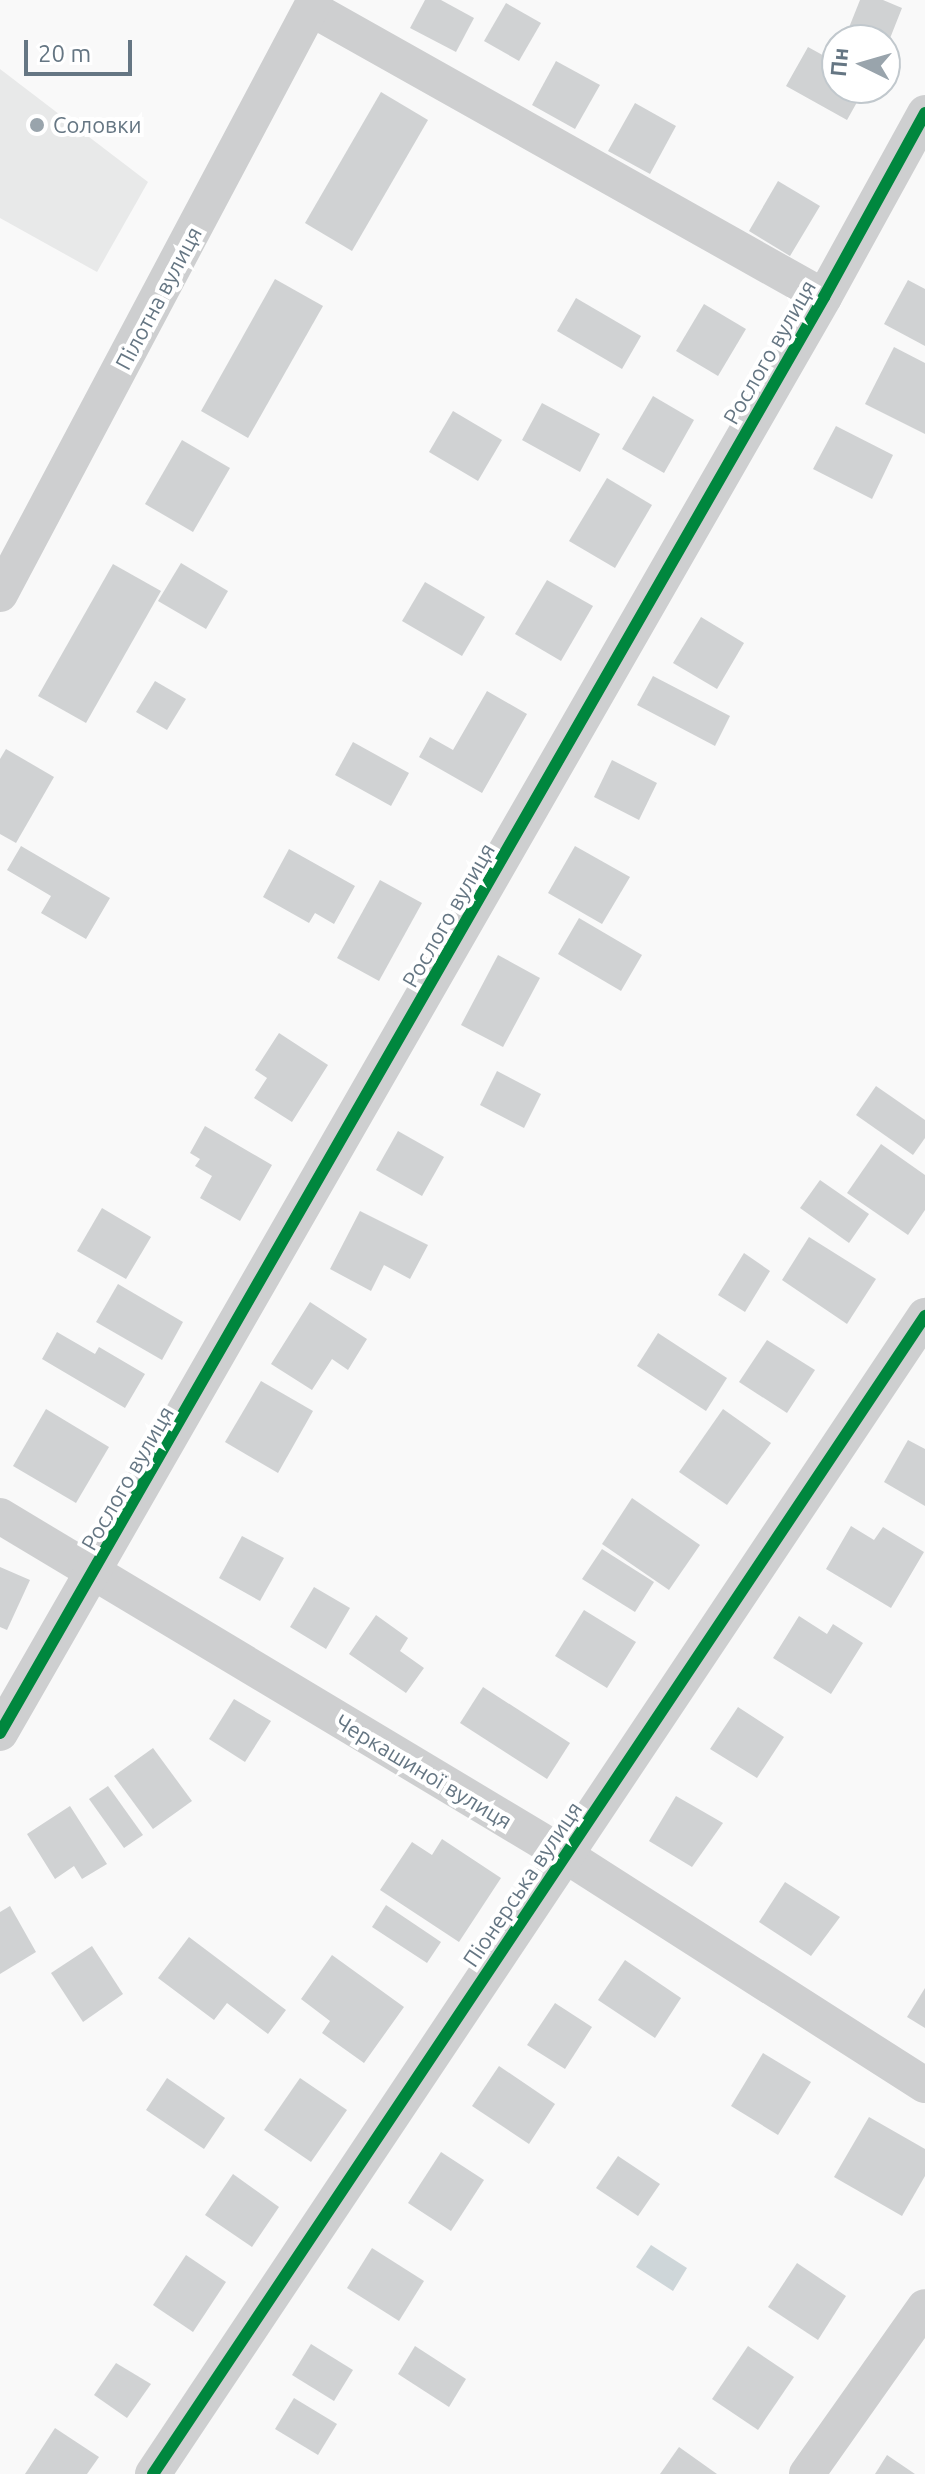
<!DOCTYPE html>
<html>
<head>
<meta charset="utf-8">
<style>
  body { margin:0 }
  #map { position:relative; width:925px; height:2474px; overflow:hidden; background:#f9f9f9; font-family:Ubuntu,sans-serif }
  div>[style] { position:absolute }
  .built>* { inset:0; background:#e8e9e9 }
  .water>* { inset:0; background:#ced6d9 }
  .building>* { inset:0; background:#d0d2d3 }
  .minor>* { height:36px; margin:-18px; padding:0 18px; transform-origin:18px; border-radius:18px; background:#cecfd0 }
  .cycleway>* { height:12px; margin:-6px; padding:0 6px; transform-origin:6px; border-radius:6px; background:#00873e }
  .dots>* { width:22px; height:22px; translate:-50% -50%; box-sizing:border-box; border:4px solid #fff; border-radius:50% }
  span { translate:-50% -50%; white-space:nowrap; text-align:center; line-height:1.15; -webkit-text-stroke:8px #fff; paint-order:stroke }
  .poi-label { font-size:22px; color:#657683 }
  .left { translate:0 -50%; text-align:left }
  .street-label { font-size:22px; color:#657683 }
  .north { position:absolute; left:821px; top:24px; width:80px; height:80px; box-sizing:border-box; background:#fff; border:2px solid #c1c8cd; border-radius:50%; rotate:275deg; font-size:22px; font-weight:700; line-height:32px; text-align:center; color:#657683 }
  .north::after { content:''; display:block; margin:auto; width:28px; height:36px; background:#99a4ac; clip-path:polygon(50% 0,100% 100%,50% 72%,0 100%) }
  .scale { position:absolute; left:24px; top:40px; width:108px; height:36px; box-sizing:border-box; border:4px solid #657683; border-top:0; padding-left:10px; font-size:24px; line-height:28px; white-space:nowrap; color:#657683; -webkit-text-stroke:6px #fff; paint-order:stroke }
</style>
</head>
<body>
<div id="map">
  <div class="built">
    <div style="clip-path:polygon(0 69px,148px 182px,97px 272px,0 218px)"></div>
  </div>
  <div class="water">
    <div style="clip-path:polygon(651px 2245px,687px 2268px,673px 2291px,636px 2267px)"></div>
  </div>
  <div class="building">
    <div style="clip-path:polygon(425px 0,441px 0,474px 18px,456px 52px,410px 28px)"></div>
    <div style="clip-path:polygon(860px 0,883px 0,902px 8px,885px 51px,885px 40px,859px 40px,846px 35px)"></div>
    <div style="clip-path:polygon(506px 3px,541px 23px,519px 61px,484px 41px)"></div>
    <div style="clip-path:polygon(808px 47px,837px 63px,837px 88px,865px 88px,847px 120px,786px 86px)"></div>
    <div style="clip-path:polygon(556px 61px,600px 85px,575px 129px,532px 105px)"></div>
    <div style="clip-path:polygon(381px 92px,428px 120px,352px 251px,305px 223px)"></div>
    <div style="clip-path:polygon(635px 103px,676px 126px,650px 174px,608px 151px)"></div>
    <div style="clip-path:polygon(778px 181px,820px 206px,790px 256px,749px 231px)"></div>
    <div style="clip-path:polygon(275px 279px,323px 306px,248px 438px,201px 411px)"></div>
    <div style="clip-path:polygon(908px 280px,925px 289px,925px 346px,884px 324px)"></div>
    <div style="clip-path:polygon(576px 298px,641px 336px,622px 369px,557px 331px)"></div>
    <div style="clip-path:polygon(704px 304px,746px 329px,718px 376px,676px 351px)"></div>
    <div style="clip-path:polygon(894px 347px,925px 363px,925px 434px,865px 404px)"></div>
    <div style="clip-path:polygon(653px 396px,694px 420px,664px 473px,622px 449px)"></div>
    <div style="clip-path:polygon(542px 403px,600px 434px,580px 472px,522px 440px)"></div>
    <div style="clip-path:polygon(453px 411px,502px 440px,478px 481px,429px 452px)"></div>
    <div style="clip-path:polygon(836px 426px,893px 455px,872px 499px,813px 469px)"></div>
    <div style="clip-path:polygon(182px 440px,230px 468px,193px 532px,145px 504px)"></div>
    <div style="clip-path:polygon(607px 478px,652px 505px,615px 568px,569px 541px)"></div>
    <div style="clip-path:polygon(181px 563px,228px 591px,206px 629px,158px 601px)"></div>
    <div style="clip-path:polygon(113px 564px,161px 591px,86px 723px,38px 696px)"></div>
    <div style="clip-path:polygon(547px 580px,593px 606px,561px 661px,515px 634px)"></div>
    <div style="clip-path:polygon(425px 582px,485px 617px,462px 656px,402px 621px)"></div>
    <div style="clip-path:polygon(701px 617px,744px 643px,717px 689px,673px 663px)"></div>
    <div style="clip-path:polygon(653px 676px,730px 716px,715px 746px,637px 705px)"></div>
    <div style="clip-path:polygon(155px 681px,186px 699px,167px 730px,136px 712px)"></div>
    <div style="clip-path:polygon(487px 691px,527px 714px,482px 793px,419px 757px,430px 737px,453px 750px)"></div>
    <div style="clip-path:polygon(353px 742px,409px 773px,391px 806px,335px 775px)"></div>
    <div style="clip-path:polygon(6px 749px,54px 777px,16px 843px,0 834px,0 759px)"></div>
    <div style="clip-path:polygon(612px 760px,657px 783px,639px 820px,594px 797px)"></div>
    <div style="clip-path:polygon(21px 846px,110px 898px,86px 939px,41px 913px,51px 896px,7px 870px)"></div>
    <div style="clip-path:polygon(575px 846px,630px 877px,602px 924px,548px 893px)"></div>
    <div style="clip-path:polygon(289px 849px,355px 886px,334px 924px,315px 913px,309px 923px,263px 897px)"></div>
    <div style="clip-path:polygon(380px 880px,422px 903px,379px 981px,337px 958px)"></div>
    <div style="clip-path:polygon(579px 918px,642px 955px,621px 991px,558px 954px)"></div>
    <div style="clip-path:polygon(498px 955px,540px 978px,503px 1047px,461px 1025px)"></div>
    <div style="clip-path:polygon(279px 1033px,328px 1065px,292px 1122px,254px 1098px,267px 1078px,255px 1070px)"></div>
    <div style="clip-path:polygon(497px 1071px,541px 1094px,524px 1128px,480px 1105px)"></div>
    <div style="clip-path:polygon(876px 1086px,925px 1120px,925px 1138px,913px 1155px,856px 1115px)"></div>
    <div style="clip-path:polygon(205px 1126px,272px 1165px,240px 1221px,200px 1198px,212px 1176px,195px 1166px,200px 1159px,190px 1153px)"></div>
    <div style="clip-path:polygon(398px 1131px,444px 1157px,422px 1196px,376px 1170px)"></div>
    <div style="clip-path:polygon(881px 1144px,925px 1175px,925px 1210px,908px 1235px,847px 1193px)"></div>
    <div style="clip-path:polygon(820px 1180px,869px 1214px,849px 1243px,800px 1208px)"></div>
    <div style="clip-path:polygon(102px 1208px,151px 1237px,126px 1279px,77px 1251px)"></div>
    <div style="clip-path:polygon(360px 1211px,428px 1245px,410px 1279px,384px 1265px,371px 1291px,330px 1269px)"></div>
    <div style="clip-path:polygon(809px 1237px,876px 1279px,847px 1324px,782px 1280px)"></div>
    <div style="clip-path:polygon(744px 1253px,770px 1271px,745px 1312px,718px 1295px)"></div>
    <div style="clip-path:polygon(118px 1284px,183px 1322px,162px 1360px,96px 1322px)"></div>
    <div style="clip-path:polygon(310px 1302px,367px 1339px,348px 1370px,332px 1359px,312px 1390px,271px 1364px)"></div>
    <div style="clip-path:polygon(57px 1332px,95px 1354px,99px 1347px,145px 1374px,125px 1408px,42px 1359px)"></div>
    <div style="clip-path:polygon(658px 1333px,727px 1378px,706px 1411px,637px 1366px)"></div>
    <div style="clip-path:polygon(767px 1340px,815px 1370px,787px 1413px,739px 1382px)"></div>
    <div style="clip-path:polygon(261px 1381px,313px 1411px,278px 1473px,225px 1442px)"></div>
    <div style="clip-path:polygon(46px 1409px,109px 1447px,76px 1503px,13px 1466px)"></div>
    <div style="clip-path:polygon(723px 1409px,771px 1443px,727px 1505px,679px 1472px)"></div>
    <div style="clip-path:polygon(908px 1440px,925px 1449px,925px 1506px,884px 1482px)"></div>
    <div style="clip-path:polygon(632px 1498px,700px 1545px,669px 1590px,602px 1544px)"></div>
    <div style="clip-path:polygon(851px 1526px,874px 1540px,883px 1527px,924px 1552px,891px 1608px,826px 1569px)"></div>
    <div style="clip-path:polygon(242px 1536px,284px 1558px,260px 1601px,219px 1578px)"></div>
    <div style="clip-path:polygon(602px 1549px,654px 1582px,635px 1612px,582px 1579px)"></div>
    <div style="clip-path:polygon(0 1567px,30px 1580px,7px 1630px,0 1627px)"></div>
    <div style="clip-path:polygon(314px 1587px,350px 1608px,326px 1649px,290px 1627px)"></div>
    <div style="clip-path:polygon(584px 1610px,636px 1642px,607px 1688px,555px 1656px)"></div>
    <div style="clip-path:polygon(376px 1615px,408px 1638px,400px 1651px,424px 1668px,406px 1693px,349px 1654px)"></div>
    <div style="clip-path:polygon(799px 1616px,827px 1634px,833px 1624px,863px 1643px,831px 1694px,773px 1658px)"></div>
    <div style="clip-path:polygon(483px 1687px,570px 1743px,547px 1779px,460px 1723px)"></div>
    <div style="clip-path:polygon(234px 1699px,271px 1721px,245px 1762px,209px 1739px)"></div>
    <div style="clip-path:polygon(738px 1707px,784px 1737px,757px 1778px,710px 1749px)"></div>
    <div style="clip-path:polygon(153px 1748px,192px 1801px,153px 1829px,114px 1776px)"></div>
    <div style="clip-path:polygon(108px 1786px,143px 1835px,124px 1848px,89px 1799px)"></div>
    <div style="clip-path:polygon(676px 1796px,723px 1823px,692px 1867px,649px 1841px)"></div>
    <div style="clip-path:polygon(70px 1806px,107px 1864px,82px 1879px,74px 1866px,55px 1879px,27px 1834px)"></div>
    <div style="clip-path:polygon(442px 1839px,501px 1878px,459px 1942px,380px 1890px,412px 1842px,432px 1855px)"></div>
    <div style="clip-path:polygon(785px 1882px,840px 1917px,811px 1956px,759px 1922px)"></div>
    <div style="clip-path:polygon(386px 1905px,441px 1942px,427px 1963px,372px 1927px)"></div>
    <div style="clip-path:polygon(10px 1906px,36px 1952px,0 1974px,0 1912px)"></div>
    <div style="clip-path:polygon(189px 1937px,286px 2010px,268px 2034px,227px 2003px,214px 2020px,158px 1978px)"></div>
    <div style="clip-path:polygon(92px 1946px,123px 1994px,83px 2022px,51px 1973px)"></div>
    <div style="clip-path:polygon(332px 1955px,404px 2007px,364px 2063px,322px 2033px,330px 2021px,301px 1999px)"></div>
    <div style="clip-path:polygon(625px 1960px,681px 1998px,655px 2038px,598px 2000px)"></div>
    <div style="clip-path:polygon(925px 1988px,925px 2028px,907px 2017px)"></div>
    <div style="clip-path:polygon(555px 2003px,592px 2027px,565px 2069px,527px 2045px)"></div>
    <div style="clip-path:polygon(763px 2053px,811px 2082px,778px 2135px,731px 2106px)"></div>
    <div style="clip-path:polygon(499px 2066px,555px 2104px,529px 2144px,472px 2106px)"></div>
    <div style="clip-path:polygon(167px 2078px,225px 2118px,204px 2149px,146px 2110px)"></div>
    <div style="clip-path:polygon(300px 2078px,347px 2110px,311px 2162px,264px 2130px)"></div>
    <div style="clip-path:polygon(869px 2117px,925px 2149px,925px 2176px,902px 2216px,834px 2177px)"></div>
    <div style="clip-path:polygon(441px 2152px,484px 2180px,451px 2231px,408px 2203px)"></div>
    <div style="clip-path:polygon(618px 2156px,660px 2184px,638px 2216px,596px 2188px)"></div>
    <div style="clip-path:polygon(233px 2174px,279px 2207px,252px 2247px,205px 2215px)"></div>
    <div style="clip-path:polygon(372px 2248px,424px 2281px,399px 2321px,347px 2288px)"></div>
    <div style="clip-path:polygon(186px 2255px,226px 2282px,193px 2332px,153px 2305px)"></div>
    <div style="clip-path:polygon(797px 2263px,846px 2296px,818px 2340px,768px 2307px)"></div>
    <div style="clip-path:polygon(311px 2344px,353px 2370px,334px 2401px,292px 2375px)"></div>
    <div style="clip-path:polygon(415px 2346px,466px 2379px,449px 2407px,398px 2374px)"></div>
    <div style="clip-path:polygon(748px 2346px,794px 2377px,758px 2430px,712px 2399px)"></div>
    <div style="clip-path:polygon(116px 2363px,151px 2384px,127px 2418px,94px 2395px)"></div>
    <div style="clip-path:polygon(294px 2398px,337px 2424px,318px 2455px,275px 2429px)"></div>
    <div style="clip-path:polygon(55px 2428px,99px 2457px,87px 2474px,25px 2474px)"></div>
    <div style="clip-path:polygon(679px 2447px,717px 2474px,660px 2474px)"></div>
    <div style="clip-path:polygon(887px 2455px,915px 2474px,875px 2474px)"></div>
  </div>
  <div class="minor">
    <div style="left:312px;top:9px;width:587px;rotate:29.36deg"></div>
    <div style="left:0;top:594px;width:672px;rotate:-62.06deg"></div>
    <div style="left:0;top:1516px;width:659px;rotate:30.96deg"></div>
    <div style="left:565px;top:1855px;width:427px;rotate:32.6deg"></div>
    <div style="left:0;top:1733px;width:1656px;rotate:-60.15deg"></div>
    <div style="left:824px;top:297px;width:210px;rotate:-61.2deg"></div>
    <div style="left:153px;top:2474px;width:1392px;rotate:-56.31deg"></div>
    <div style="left:807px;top:2474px;width:204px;rotate:-54.8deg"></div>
  </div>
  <div class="cycleway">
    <div style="left:0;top:1733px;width:1656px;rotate:-60.15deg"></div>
    <div style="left:824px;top:297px;width:210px;rotate:-61.2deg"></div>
    <div style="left:153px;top:2474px;width:1392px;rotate:-56.31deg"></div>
  </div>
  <div class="dots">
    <div style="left:37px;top:125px;background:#99a4ac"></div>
  </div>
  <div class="poi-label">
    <span class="left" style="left:53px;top:125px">Соловки</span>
  </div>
  <div class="street-label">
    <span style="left:158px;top:298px;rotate:-62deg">Пілотна вулиця</span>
    <span style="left:769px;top:352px;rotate:-60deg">Рослого вулиця</span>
    <span style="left:448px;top:915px;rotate:-60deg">Рослого вулиця</span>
    <span style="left:127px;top:1478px;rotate:-60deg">Рослого вулиця</span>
    <span style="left:424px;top:1771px;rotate:31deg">Черкашиної вулиця</span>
    <span style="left:522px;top:1884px;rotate:-56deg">Піонерська вулиця</span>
  </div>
  <div class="north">Пн</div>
  <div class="scale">20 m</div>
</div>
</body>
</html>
